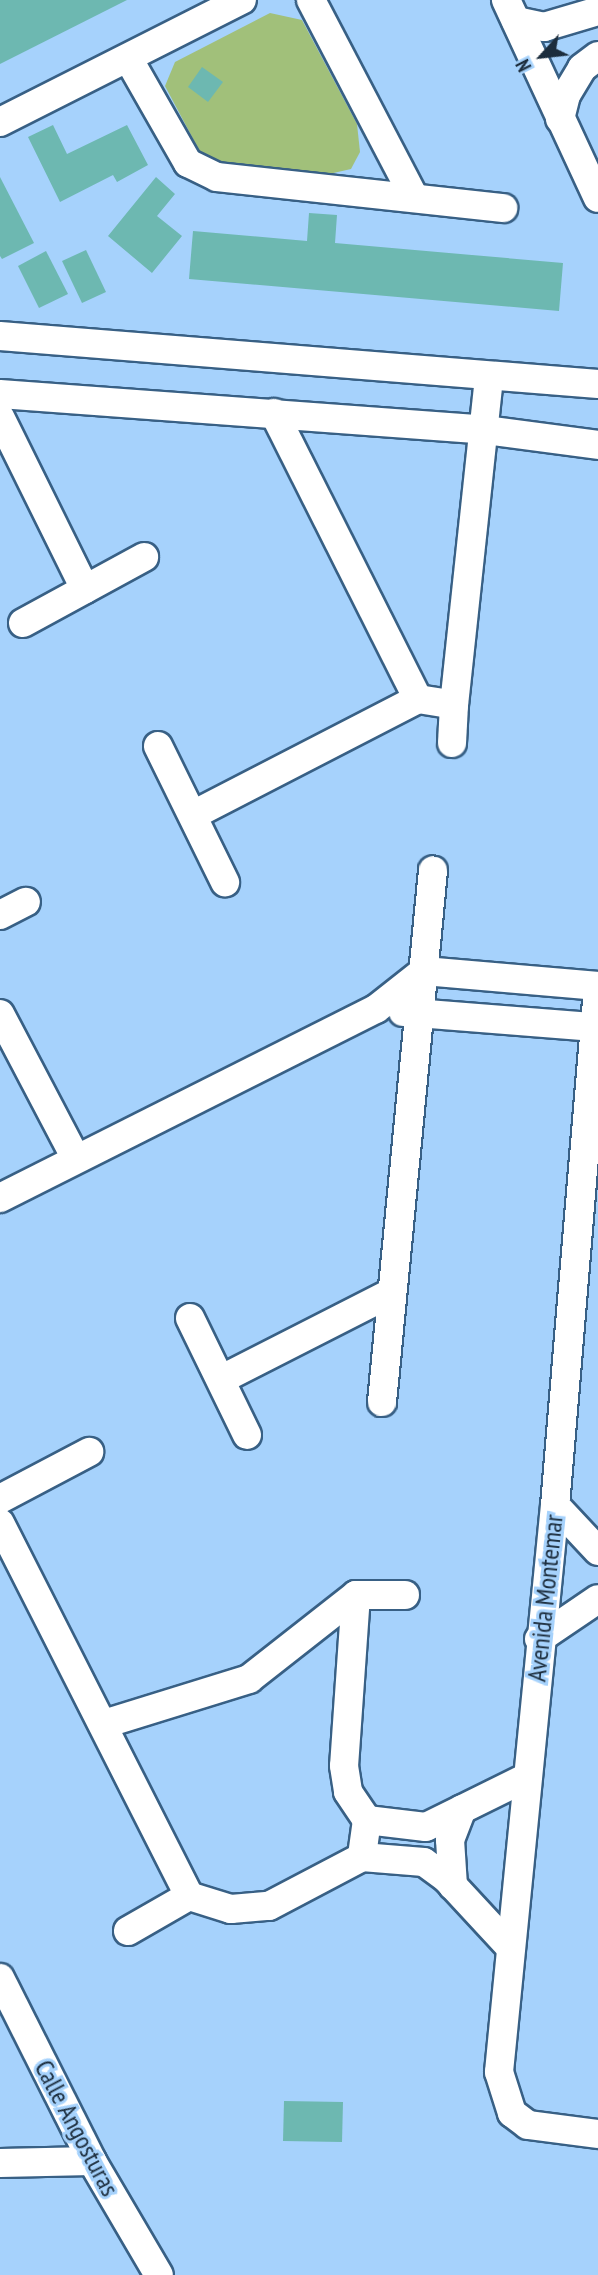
<!DOCTYPE html>
<html>
<head>
<meta charset="utf-8">
<style>
  body { margin:0 }
  #map { position:relative; width:598px; height:2275px; overflow:hidden; background:#a6d2fc; font-family:"PT Sans Narrow",sans-serif }
  div>[style] { position:absolute }
  .green>* { inset:0; background:#a1c07a }
  .building>* { inset:0; background:#6db8b1 }
  .roads { filter:drop-shadow(2px 0 #386085) drop-shadow(-2px 0 #386085) drop-shadow(0 2px #386085) drop-shadow(0 -2px #386085) }
  .street>* { height:28px; margin:-14px; padding:0 14px; transform-origin:14px; border-radius:14px; background:#fff }
  span { translate:-50% -50%; white-space:nowrap; text-align:center; line-height:1.15; -webkit-text-stroke:6px #a6d2fc; paint-order:stroke }
  .street-label { font-size:26px; color:#1c2d3d }
  .north { position:absolute; left:507px; top:21px; width:70px; height:70px; -webkit-text-stroke:5px #a6d2fc; paint-order:stroke; rotate:243deg; font-size:19px; font-weight:700; line-height:28px; text-align:center; color:#1c2d3d }
  .north::after { content:''; display:block; margin:auto; width:24px; height:32px; background:#1c2d3d; clip-path:polygon(50% 0,100% 100%,50% 72%,0 100%) }
</style>
</head>
<body>
<div id="map">
  <div class="green">
    <div style="clip-path:polygon(270px 13px,302px 20px,357px 124px,360px 152px,351px 169px,329px 174px,219px 165px,200px 152px,165px 86px,175px 62px)"></div>
  </div>
  <div class="building">
    <div style="clip-path:polygon(0 0,127px 0,0 64px)"></div>
    <div style="clip-path:polygon(202px 67px,223px 82px,208px 102px,188px 87px)"></div>
    <div style="clip-path:polygon(53px 125px,67px 154px,127px 125px,148px 165px,117px 182px,113px 175px,60px 202px,28px 137px)"></div>
    <div style="clip-path:polygon(0 177px,34px 243px,2px 259px,0 256px)"></div>
    <div style="clip-path:polygon(156px 177px,175px 194px,157px 216px,182px 236px,152px 273px,108px 236px)"></div>
    <div style="clip-path:polygon(309px 213px,337px 215px,335px 243px,563px 263px,559px 311px,189px 279px,193px 231px,307px 241px)"></div>
    <div style="clip-path:polygon(86px 250px,106px 292px,82px 303px,62px 261px)"></div>
    <div style="clip-path:polygon(46px 251px,68px 294px,39px 308px,18px 266px)"></div>
    <div style="clip-path:polygon(284px 2101px,343px 2102px,342px 2142px,283px 2141px)"></div>
  </div>
  <div class="roads">
    <div class="street">
      <div style="left:311px;top:0;width:220px;rotate:62.4deg"></div>
      <div style="left:506px;top:0;width:218px;rotate:65.1deg"></div>
      <div style="left:516px;top:21px;width:29px;rotate:12deg"></div>
      <div style="left:544px;top:27px;width:56px;rotate:-16.5deg"></div>
      <div style="left:128px;top:58px;width:121px;rotate:60.3deg"></div>
      <div style="left:188px;top:163px;width:32px;rotate:26deg"></div>
      <div style="left:217px;top:177px;width:288px;rotate:6.2deg"></div>
      <div style="left:560px;top:119px;width:25px;rotate:-76deg"></div>
      <div style="left:566px;top:95px;width:31px;rotate:-59deg"></div>
      <div style="left:582px;top:68px;width:20px;rotate:-37deg"></div>
      <div style="left:0;top:122px;width:271px;rotate:-26.8deg"></div>
      <div style="left:0;top:336px;width:600px;rotate:4.59deg"></div>
      <div style="left:0;top:394px;width:487px;rotate:4.2deg"></div>
      <div style="left:486px;top:430px;width:113px;rotate:7.6deg"></div>
      <div style="left:274px;top:413px;width:320px;rotate:63.3deg"></div>
      <div style="left:0;top:417px;width:192px;rotate:63.7deg"></div>
      <div style="left:23px;top:623px;width:138px;rotate:-28.6deg"></div>
      <div style="left:452px;top:743px;width:38px;rotate:-87deg"></div>
      <div style="left:158px;top:746px;width:152px;rotate:63.8deg"></div>
      <div style="left:193px;top:815px;width:253px;rotate:-27.3deg"></div>
      <div style="left:418px;top:699px;width:36px;rotate:9deg"></div>
      <div style="left:454px;top:705px;width:330px;rotate:-83.9deg"></div>
      <div style="left:0;top:915px;width:29px;rotate:-27deg"></div>
      <div style="left:598px;top:989px;width:518px;rotate:94.76deg"></div>
      <div style="left:555px;top:1505px;width:570px;rotate:95.64deg"></div>
      <div style="left:499px;top:2072px;width:43px;rotate:72.4deg"></div>
      <div style="left:512px;top:2113px;width:20px;rotate:37deg"></div>
      <div style="left:528px;top:2125px;width:71px;rotate:7.3deg"></div>
      <div style="left:403px;top:1012px;width:191px;rotate:4.5deg"></div>
      <div style="left:0;top:1014px;width:161px;rotate:62.3deg"></div>
      <div style="left:0;top:1198px;width:421px;rotate:-26.7deg"></div>
      <div style="left:376px;top:1009px;width:61px;rotate:-38.4deg"></div>
      <div style="left:424px;top:971px;width:175px;rotate:4.9deg"></div>
      <div style="left:190px;top:1318px;width:130px;rotate:64deg"></div>
      <div style="left:222px;top:1379px;width:190px;rotate:-27deg"></div>
      <div style="left:382px;top:1402px;width:534px;rotate:-84.52deg"></div>
      <div style="left:0;top:1499px;width:101px;rotate:-27.8deg"></div>
      <div style="left:555px;top:1505px;width:63px;rotate:46.9deg"></div>
      <div style="left:0;top:1523px;width:418px;rotate:63.1deg"></div>
      <div style="left:189px;top:1896px;width:44px;rotate:17.2deg"></div>
      <div style="left:231px;top:1909px;width:38px;rotate:-5deg"></div>
      <div style="left:269px;top:1906px;width:105px;rotate:-27.8deg"></div>
      <div style="left:362px;top:1857px;width:62px;rotate:4.6deg"></div>
      <div style="left:424px;top:1862px;width:27px;rotate:36deg"></div>
      <div style="left:446px;top:1878px;width:93px;rotate:47.2deg"></div>
      <div style="left:356px;top:1595px;width:171px;rotate:94deg"></div>
      <div style="left:344px;top:1766px;width:26px;rotate:81deg"></div>
      <div style="left:348px;top:1792px;width:34px;rotate:56deg"></div>
      <div style="left:367px;top:1820px;width:37px;rotate:98deg"></div>
      <div style="left:539px;top:1639px;width:71px;rotate:-34.1deg"></div>
      <div style="left:104px;top:1724px;width:152px;rotate:-17.2deg"></div>
      <div style="left:249px;top:1679px;width:136px;rotate:-38.1deg"></div>
      <div style="left:356px;top:1595px;width:49px"></div>
      <div style="left:367px;top:1820px;width:59px;rotate:6.8deg"></div>
      <div style="left:426px;top:1827px;width:113px;rotate:-26.3deg"></div>
      <div style="left:453px;top:1886px;width:46px;rotate:-93.7deg"></div>
      <div style="left:450px;top:1840px;width:33px;rotate:-69deg"></div>
      <div style="left:128px;top:1931px;width:70px;rotate:-29.8deg"></div>
      <div style="left:0;top:1978px;width:205px;rotate:63.3deg"></div>
      <div style="left:92px;top:2161px;width:132px;rotate:59.6deg"></div>
      <div style="left:0;top:2163px;width:92px;rotate:-1.2deg"></div>
    </div>
  </div>
  <div class="street-label">
    <span style="left:545px;top:1598px;rotate:-84deg">Avenida Montemar</span>
    <span style="left:77px;top:2128px;rotate:62deg">Calle Angosturas</span>
  </div>
  <div class="north">N</div>
</div>
</body>
</html>
